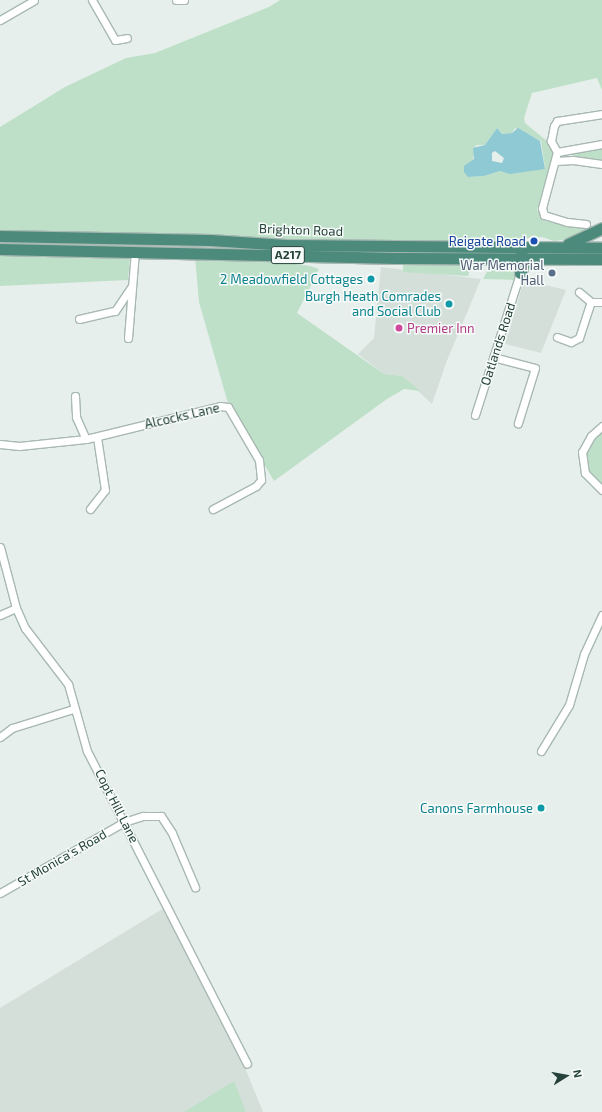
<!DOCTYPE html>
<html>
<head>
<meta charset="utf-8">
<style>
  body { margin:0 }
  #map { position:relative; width:602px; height:1112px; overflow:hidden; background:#e6efeb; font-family:"Exo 2",sans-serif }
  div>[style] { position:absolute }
  .built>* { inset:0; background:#d4dfda }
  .green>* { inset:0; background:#bfe0c8 }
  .water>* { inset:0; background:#8ec9d4 }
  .roads { filter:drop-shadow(1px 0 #a8b8b2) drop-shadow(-1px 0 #a8b8b2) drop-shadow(0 1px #a8b8b2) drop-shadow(0 -1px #a8b8b2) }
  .minor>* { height:7px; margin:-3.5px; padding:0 3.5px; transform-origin:3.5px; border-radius:3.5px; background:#fff }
  .trunk>* { height:11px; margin:-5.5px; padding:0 5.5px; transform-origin:5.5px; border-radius:5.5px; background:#4c8a7c }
  .dots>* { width:11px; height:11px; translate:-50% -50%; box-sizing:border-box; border:2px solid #f7fbf9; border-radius:50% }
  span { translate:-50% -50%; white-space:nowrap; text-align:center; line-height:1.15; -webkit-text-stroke:3px #f7fbf9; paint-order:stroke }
  .shield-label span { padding:1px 3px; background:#f7fbf9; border:1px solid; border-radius:3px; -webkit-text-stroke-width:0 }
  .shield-label { font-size:12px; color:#24423a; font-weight:700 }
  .street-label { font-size:13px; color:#24423a }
  .transit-label { font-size:13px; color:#164399 }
  .right { translate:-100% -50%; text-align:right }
  .service-label { font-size:13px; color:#4e5e75 }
  .culture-label { font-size:13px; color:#0d838f }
  .hotel-label { font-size:13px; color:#b23c85 }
  .left { translate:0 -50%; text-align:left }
  .north { position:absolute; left:546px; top:1056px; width:40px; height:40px; -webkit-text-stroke:3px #f7fbf9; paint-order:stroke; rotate:79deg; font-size:11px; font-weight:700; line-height:16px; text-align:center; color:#24423a }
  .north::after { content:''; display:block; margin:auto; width:14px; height:18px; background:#24423a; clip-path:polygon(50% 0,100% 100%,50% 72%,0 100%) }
</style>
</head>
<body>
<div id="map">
  <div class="built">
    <div style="clip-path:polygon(381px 267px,481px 279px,446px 363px,432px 404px,402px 376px,384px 374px,358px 354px,374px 338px)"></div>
    <div style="clip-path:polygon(524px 280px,566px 290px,541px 353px,505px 344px)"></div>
    <div style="clip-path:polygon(164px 908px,235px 1043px,263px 1112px,0 1112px,0 1008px)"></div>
  </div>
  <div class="green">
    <div style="clip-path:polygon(evenodd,280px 0,602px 0,602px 90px,597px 78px,532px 93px,524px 118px,525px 123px,548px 142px,553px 154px,537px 210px,545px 221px,595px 228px,581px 237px,554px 241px,542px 237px,504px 240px,325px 241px,0 231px,0 127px,65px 87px,126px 58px,155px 53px,269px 7px,280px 0,497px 128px,502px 134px,512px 133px,515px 128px,541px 141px,545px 168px,517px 173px,500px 171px,484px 176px,469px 177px,476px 145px,485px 145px,497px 128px)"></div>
    <div style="clip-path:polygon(602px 142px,602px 164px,573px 160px,573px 150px)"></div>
    <div style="clip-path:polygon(0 254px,130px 256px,128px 280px,0 286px)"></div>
    <div style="clip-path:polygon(195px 257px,240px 257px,310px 266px,319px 269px,297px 313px,384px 374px,402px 376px,420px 391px,404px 389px,387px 399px,274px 481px,227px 400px,199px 302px)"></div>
    <div style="clip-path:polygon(409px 261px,466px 261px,470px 270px,468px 276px,403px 272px,403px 265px)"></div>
    <div style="clip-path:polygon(491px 264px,515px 269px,515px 280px,483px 279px)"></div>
    <div style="clip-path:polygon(602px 426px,602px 490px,585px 473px,582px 452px)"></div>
    <div style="clip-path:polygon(234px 1081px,246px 1112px,184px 1112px)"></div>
  </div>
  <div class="water">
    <div style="clip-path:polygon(evenodd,497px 128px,502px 134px,512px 133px,518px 128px,540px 141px,545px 169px,510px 174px,500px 171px,484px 176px,468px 177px,464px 172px,464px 166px,474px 159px,473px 148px,485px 145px,497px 128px,495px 151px,504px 158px,502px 163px,492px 161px,492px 153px,495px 151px)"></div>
  </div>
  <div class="roads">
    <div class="minor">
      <div style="left:92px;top:0;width:46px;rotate:60.1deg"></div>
      <div style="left:115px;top:40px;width:12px;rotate:-9deg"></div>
      <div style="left:176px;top:0;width:8px"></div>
      <div style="left:0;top:20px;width:39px;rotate:-30deg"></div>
      <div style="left:557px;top:152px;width:46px;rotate:-10.1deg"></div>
      <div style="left:556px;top:161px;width:17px;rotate:-3deg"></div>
      <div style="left:573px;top:160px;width:29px;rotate:8deg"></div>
      <div style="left:586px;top:224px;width:19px;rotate:-174deg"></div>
      <div style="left:567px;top:222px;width:24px;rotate:-163deg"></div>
      <div style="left:544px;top:215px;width:7px;rotate:-106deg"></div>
      <div style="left:542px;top:208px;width:58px;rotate:-75deg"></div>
      <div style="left:557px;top:152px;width:13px;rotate:-119deg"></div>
      <div style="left:551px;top:141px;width:15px;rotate:-79deg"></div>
      <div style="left:554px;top:126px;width:6px;rotate:-59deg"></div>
      <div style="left:557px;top:121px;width:46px;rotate:-8.8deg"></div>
      <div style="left:579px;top:292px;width:16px;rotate:40deg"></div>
      <div style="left:79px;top:319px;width:37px;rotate:-13deg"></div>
      <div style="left:115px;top:311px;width:29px;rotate:-56deg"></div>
      <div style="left:557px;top:337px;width:15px;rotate:20deg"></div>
      <div style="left:571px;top:342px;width:9px;rotate:-27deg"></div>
      <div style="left:579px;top:338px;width:38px;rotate:-72deg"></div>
      <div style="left:591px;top:302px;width:11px"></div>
      <div style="left:128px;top:338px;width:87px;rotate:-85.4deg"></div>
      <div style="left:493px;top:357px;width:43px;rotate:14.7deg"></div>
      <div style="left:535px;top:368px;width:58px;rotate:107.2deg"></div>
      <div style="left:75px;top:396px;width:21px;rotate:87deg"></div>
      <div style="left:76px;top:417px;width:24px;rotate:66deg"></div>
      <div style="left:475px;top:415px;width:149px;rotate:-72.4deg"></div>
      <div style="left:602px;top:426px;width:15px;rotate:138deg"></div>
      <div style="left:591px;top:436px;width:18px;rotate:119deg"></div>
      <div style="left:582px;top:452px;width:21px;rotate:82deg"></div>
      <div style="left:585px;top:473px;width:24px;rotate:45deg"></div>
      <div style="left:0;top:444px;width:19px;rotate:6deg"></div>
      <div style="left:19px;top:446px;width:67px;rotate:-6deg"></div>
      <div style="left:86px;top:439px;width:138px;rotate:-13.8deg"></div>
      <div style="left:220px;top:406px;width:8px;rotate:7deg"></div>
      <div style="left:228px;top:407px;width:61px;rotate:59.7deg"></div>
      <div style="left:259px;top:460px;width:20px;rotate:84deg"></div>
      <div style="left:261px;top:480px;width:8px;rotate:130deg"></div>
      <div style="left:256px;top:486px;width:49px;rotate:151.9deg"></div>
      <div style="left:90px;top:509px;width:24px;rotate:-52deg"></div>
      <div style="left:105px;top:490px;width:54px;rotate:-98.6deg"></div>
      <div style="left:0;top:547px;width:63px;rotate:75.3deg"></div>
      <div style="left:16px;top:608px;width:22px;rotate:66deg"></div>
      <div style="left:25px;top:628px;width:71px;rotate:52.5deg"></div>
      <div style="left:68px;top:684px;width:70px;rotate:74.2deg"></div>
      <div style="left:87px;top:751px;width:351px;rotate:62.9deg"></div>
      <div style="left:0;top:615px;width:17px;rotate:-24deg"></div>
      <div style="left:0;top:737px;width:15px;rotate:-37deg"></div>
      <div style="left:12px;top:728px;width:64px;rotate:-17.3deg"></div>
      <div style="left:541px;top:751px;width:54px;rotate:-58.7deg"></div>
      <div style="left:569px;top:705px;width:53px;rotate:-73.6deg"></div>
      <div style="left:584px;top:654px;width:43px;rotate:-65.2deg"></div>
      <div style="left:0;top:893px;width:143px;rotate:-29.8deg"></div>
      <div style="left:124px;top:822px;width:20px;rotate:-18deg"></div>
      <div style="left:143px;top:816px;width:18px"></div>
      <div style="left:161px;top:816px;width:20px;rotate:57deg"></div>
      <div style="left:172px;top:833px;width:59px;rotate:66.9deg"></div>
    </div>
    <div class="trunk">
      <div style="left:0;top:236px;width:210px;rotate:1.1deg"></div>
      <div style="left:210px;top:240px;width:76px;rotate:3.8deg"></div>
      <div style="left:286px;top:245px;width:316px;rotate:0.5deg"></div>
      <div style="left:568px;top:244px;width:38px;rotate:-25deg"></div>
      <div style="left:0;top:249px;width:397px;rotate:1.3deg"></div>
      <div style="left:397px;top:258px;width:205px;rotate:0.3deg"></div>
      <div style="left:520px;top:273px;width:10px;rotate:-66deg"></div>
      <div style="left:524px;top:264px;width:12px;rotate:-104deg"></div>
    </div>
  </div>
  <div class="dots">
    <div style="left:534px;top:241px;background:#1a4fb4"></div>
    <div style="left:552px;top:273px;background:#5c6f8a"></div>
    <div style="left:371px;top:279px;background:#0f9aa8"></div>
    <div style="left:449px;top:304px;background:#0f9aa8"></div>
    <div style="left:399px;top:328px;background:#d1479c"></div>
    <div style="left:541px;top:808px;background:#0f9aa8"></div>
  </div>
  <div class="shield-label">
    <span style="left:288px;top:255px">A217</span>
  </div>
  <div class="street-label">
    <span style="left:301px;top:230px;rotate:2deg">Brighton Road</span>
    <span style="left:498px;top:344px;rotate:-72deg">Oatlands Road</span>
    <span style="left:182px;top:416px;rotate:-13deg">Alcocks Lane</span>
    <span style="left:117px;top:806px;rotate:63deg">Copt Hill Lane</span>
    <span style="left:62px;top:858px;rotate:-30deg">St Monica's Road</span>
  </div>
  <div class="transit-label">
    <span class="right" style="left:526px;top:241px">Reigate Road</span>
  </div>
  <div class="service-label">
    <span class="right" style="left:544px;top:273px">War Memorial<br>Hall</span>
  </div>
  <div class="culture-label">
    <span class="right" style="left:363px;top:279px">2 Meadowfield Cottages</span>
    <span class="right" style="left:441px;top:304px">Burgh Heath Comrades<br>and Social Club</span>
    <span class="right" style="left:533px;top:808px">Canons Farmhouse</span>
  </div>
  <div class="hotel-label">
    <span class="left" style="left:407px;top:328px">Premier Inn</span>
  </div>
  <div class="north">N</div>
</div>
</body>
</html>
